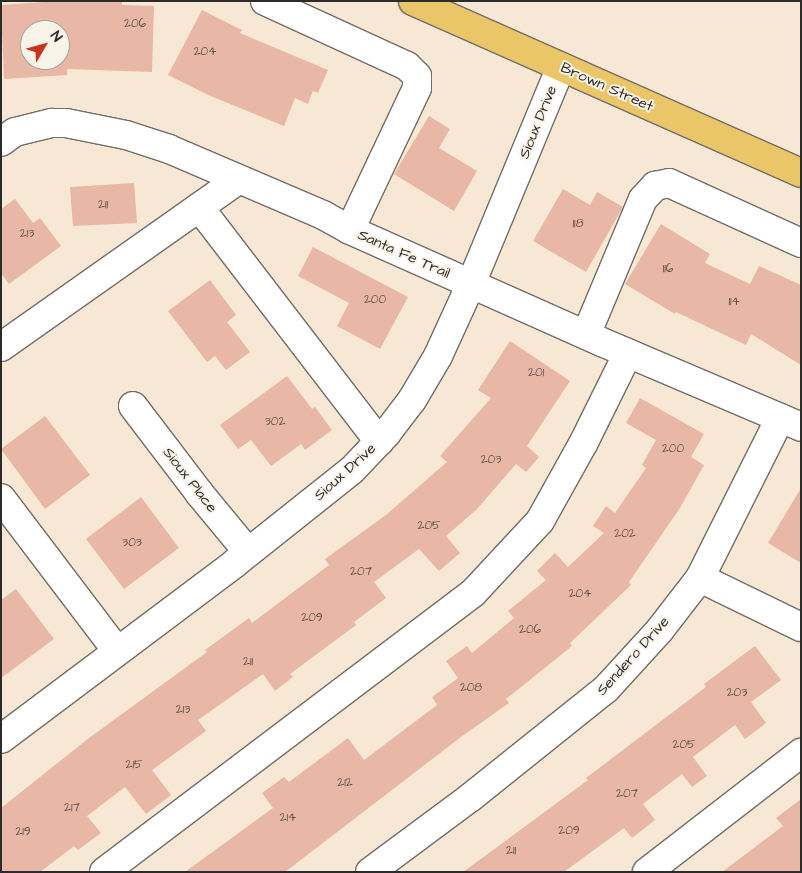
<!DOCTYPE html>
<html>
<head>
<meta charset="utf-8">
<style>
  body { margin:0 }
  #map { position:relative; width:802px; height:873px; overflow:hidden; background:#f6e8d4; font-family:"Architects Daughter",sans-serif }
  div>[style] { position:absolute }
  .building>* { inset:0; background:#e9b7a5 }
  .roads { filter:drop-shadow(1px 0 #726d66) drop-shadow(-1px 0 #726d66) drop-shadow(0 1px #726d66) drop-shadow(0 -1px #726d66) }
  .minor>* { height:28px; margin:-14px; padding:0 14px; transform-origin:14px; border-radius:14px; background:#fff }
  .major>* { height:28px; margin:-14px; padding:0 14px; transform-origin:14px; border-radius:14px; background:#ebc669 }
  span { translate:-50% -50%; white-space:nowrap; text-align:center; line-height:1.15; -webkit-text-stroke:4px #f7f3e8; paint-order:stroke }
  .number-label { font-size:12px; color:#5a4e4a }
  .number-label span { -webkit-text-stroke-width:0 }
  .street-label { font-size:15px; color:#2b2b2b }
  .frame { position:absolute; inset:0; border:2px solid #2b2b2b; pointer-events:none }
  .north { position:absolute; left:20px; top:20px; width:50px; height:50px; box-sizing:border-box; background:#f7f3e8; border:1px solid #a5a39c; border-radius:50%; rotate:53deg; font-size:14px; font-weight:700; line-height:20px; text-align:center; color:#2b2b2b }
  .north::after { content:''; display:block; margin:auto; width:18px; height:22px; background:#c8321e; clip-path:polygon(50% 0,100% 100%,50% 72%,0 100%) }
</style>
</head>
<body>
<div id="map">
  <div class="building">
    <div style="clip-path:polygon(evenodd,58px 1px,122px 1px,122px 5px,154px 6px,152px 72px,67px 69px,67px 75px,4px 79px,1px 5px,58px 1px,30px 30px,60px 30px,60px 60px,30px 60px,30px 30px)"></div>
    <div style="clip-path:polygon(202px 10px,242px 30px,240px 33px,328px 70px,318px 93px,313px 91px,308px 104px,295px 98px,284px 126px,208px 95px,168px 75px)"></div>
    <div style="clip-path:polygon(429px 116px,450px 129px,439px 148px,477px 171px,454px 211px,394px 174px)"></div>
    <div style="clip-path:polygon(134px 183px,137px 223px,73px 226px,70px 187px)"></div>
    <div style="clip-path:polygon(563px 189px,590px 205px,597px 192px,623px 207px,586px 272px,533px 241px)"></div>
    <div style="clip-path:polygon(15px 199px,33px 223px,40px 218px,61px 246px,9px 284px,1px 273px,1px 209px)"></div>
    <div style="clip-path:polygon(661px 224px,710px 254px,705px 263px,750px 284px,759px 266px,801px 285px,801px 365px,751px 334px,746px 345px,676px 312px,675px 314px,625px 284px)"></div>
    <div style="clip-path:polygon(313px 247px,408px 297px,380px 349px,337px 326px,349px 303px,298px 276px)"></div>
    <div style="clip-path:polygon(210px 280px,236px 315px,227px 322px,250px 352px,226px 370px,215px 356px,207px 362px,168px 311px)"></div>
    <div style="clip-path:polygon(510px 341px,570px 381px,527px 446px,539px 457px,526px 472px,516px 464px,477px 509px,446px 536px,460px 553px,439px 571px,419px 549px,374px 582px,386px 598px,354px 622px,356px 625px,290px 674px,293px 677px,275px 691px,263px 674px,198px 720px,206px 731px,152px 770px,171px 795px,146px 814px,125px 787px,87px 816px,101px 833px,78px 850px,74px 846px,40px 872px,1px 872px,1px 808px,89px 738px,207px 652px,205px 650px,249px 618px,252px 623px,329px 565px,325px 559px,386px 515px,447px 462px,440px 456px,491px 398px,478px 390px)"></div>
    <div style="clip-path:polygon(287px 376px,312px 409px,315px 407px,332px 430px,305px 450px,301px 444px,271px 466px,251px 440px,238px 449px,220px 425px)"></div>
    <div style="clip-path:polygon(640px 398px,704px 434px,691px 457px,704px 465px,680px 508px,629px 582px,631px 585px,570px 643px,572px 646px,506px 699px,509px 703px,461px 737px,285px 872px,185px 872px,273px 808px,262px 793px,284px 777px,289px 782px,348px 738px,364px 760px,437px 705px,432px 697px,458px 678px,446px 661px,467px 646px,472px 653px,514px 618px,508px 611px,546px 580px,537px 571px,555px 553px,568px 567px,604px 533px,593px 526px,606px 506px,615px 513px,646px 468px,642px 465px,656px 440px,626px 423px)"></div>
    <div style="clip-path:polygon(45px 416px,90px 475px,45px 509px,1px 449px)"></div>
    <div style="clip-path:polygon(801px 488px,801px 563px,768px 543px)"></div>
    <div style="clip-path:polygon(141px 497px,179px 548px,124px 589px,86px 539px)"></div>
    <div style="clip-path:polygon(16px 589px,54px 639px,1px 678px,1px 600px)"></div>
    <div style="clip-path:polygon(755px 646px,781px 680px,751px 702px,766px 723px,745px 739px,735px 725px,693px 757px,707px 776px,692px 787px,682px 774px,643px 804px,655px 820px,632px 838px,624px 828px,564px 872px,463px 872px,588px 780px,586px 778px,706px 687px,704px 684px)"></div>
    <div style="clip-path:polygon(801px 799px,801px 872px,722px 872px,783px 826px,776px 818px)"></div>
  </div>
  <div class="roads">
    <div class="minor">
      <div style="left:265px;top:1px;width:156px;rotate:24.6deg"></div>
      <div style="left:407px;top:66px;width:14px;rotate:45deg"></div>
      <div style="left:417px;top:76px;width:12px;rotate:90deg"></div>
      <div style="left:417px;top:88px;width:157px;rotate:115.3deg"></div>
      <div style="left:1px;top:142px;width:17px;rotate:-36deg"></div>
      <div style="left:15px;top:132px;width:38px;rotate:-14deg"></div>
      <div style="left:52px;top:123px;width:14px"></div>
      <div style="left:66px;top:123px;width:61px;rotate:11.3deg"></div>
      <div style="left:126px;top:135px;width:45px;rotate:18deg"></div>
      <div style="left:169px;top:149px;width:168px;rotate:23.2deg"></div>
      <div style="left:323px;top:215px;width:31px;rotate:29deg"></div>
      <div style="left:350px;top:230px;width:276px;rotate:24deg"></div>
      <div style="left:602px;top:342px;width:216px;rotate:23.1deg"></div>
      <div style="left:199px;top:207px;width:296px;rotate:52.5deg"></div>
      <div style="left:586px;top:335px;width:147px;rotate:-67.3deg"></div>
      <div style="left:643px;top:199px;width:18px;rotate:-47deg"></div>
      <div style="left:655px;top:186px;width:14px;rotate:-12deg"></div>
      <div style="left:669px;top:183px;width:145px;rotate:24.4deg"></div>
      <div style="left:1px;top:347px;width:291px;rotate:-35.2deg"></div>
      <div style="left:133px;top:406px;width:111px;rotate:52.7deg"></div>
      <div style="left:200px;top:494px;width:75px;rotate:50.4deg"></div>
      <div style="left:1px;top:498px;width:192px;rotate:52.8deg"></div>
      <div style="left:700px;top:578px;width:112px;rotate:25.9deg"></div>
      <div style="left:1px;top:739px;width:293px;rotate:-36.9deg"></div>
      <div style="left:235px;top:563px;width:149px;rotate:-38.5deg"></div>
      <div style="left:352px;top:470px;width:50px;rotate:-46.6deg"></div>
      <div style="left:386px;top:434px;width:43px;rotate:-52.6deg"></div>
      <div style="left:412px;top:400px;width:51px;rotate:-59.4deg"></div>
      <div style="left:438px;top:356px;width:79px;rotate:-65.4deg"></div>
      <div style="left:471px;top:284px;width:235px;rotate:-67.5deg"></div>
      <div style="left:104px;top:872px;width:463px;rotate:-37.1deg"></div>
      <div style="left:473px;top:593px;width:98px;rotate:-47.1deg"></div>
      <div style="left:540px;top:521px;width:90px;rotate:-60.9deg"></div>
      <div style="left:584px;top:442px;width:99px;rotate:-63.7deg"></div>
      <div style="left:370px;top:872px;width:126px;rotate:-36.6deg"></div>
      <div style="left:471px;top:797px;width:173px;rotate:-38.7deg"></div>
      <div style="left:606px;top:689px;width:79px;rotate:-47.6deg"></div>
      <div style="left:659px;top:631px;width:67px;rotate:-52.3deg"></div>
      <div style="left:700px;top:578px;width:179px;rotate:-63.4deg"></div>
      <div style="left:647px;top:872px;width:195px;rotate:-37.7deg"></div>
    </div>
    <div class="major">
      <div style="left:413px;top:1px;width:424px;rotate:23.9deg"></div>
    </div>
  </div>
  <div class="number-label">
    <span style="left:135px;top:24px">206</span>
    <span style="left:205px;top:52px">204</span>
    <span style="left:103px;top:205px">211</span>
    <span style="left:578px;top:224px">118</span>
    <span style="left:27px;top:234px">213</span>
    <span style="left:668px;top:269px">116</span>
    <span style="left:375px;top:300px">200</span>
    <span style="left:734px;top:302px">114</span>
    <span style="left:536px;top:373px">201</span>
    <span style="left:275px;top:422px">302</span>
    <span style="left:673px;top:449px">200</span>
    <span style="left:491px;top:460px">203</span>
    <span style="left:429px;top:526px">205</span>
    <span style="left:625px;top:534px">202</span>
    <span style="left:132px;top:543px">303</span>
    <span style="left:361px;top:572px">207</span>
    <span style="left:580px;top:594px">204</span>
    <span style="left:312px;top:618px">209</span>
    <span style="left:530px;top:630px">206</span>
    <span style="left:248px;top:662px">211</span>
    <span style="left:471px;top:688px">208</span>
    <span style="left:737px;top:693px">203</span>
    <span style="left:183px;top:710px">213</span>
    <span style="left:684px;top:745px">205</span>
    <span style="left:134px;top:765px">215</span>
    <span style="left:345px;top:783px">212</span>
    <span style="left:627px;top:794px">207</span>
    <span style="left:72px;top:808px">217</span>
    <span style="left:288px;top:818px">214</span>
    <span style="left:569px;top:831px">209</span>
    <span style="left:23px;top:832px">219</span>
    <span style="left:511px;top:851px">211</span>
  </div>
  <div class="street-label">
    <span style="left:607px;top:87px;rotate:24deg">Brown Street</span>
    <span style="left:538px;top:122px;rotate:-68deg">Sioux Drive</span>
    <span style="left:404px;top:254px;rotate:24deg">Santa Fe Trail</span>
    <span style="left:345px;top:472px;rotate:-42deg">Sioux Drive</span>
    <span style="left:190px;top:480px;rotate:52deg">Sioux Place</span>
    <span style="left:633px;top:656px;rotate:-48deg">Sendero Drive</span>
  </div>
  <div class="frame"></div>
  <div class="north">N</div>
</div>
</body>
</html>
